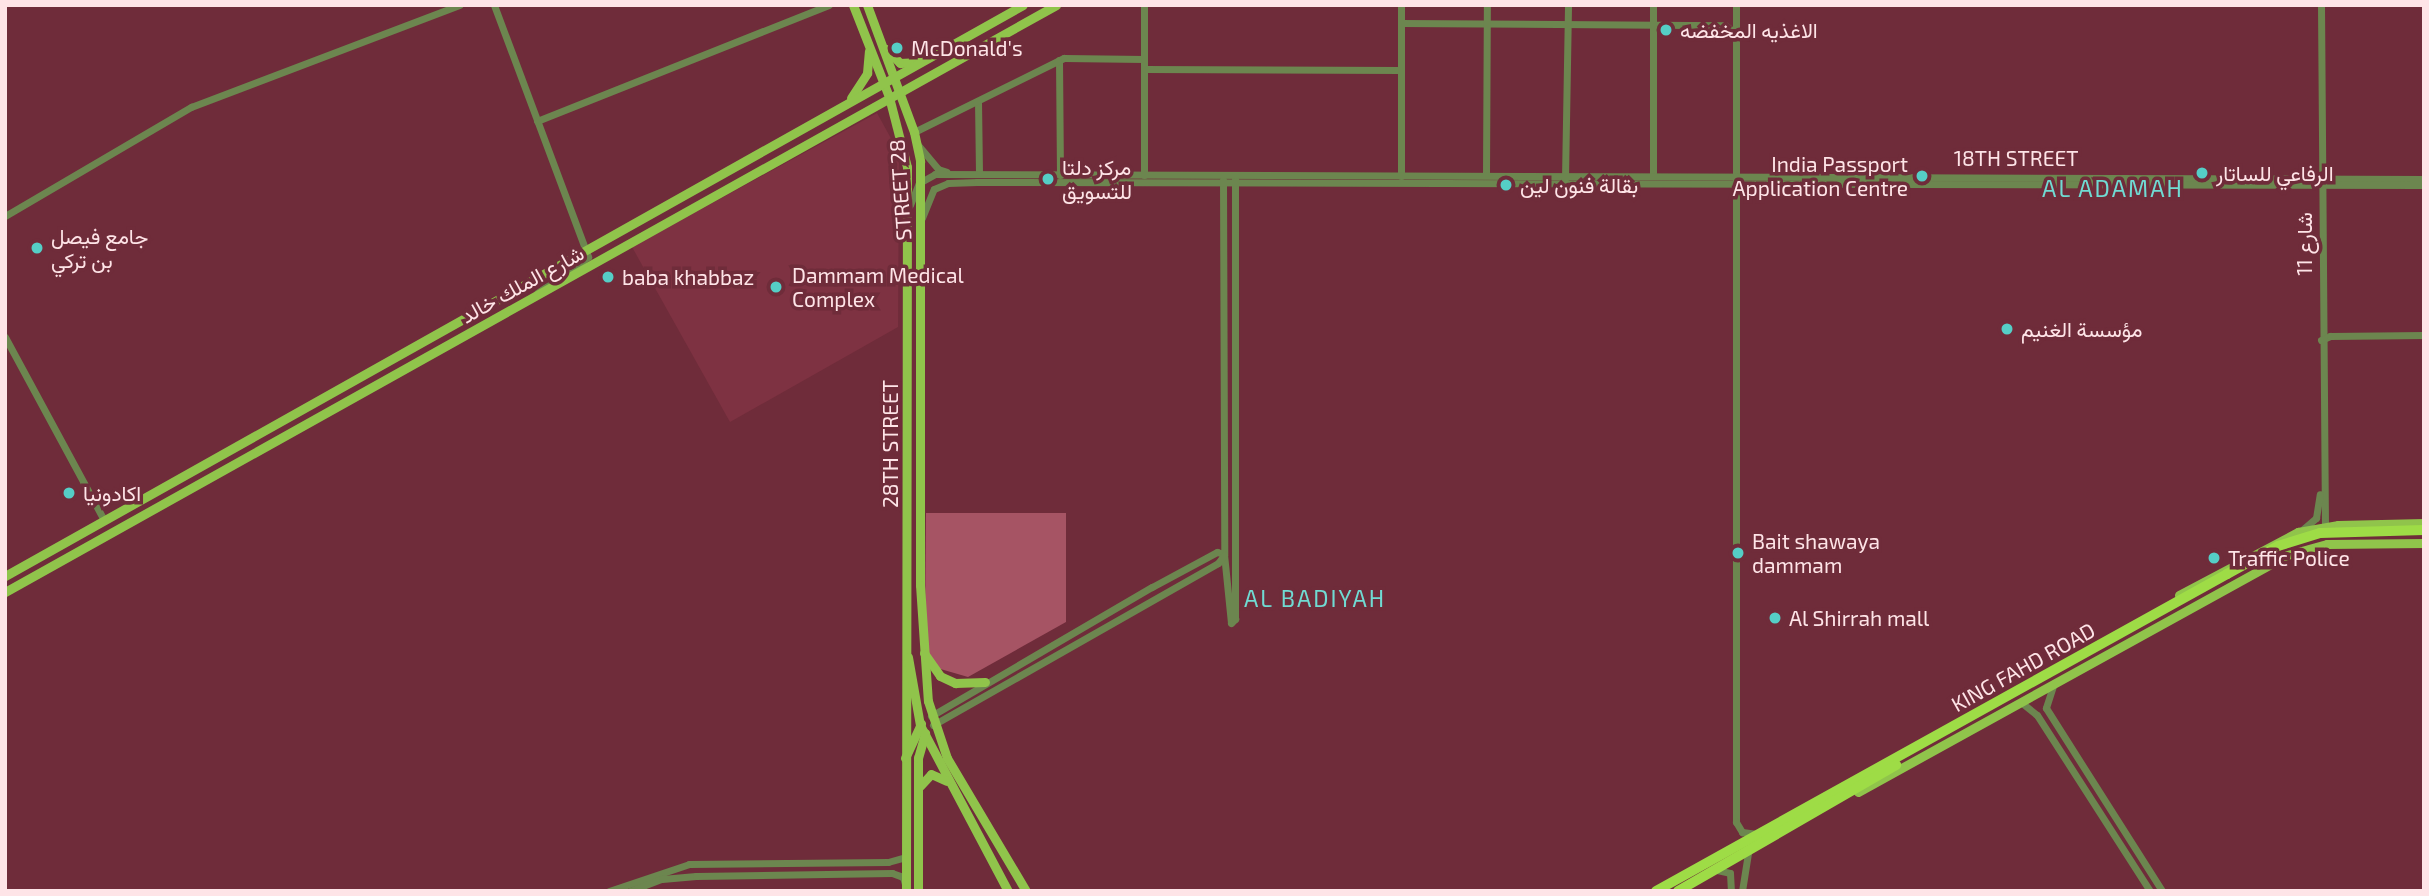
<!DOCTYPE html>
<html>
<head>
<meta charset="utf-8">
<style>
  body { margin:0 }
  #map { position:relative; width:2429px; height:896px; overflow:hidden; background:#6f2c3a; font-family:"Exo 2",Vazirmatn,sans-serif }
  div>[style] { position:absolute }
  .built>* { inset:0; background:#7e3242 }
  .green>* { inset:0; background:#a65464 }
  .minor>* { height:7px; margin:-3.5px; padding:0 3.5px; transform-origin:3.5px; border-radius:3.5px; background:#6c864f }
  .major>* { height:9px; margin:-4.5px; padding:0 4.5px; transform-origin:4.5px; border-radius:4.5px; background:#90c44b }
  .highway>* { height:10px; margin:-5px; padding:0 5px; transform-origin:5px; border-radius:5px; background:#9edc46 }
  .highway-bridge>* { height:10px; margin:-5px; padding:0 5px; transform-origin:5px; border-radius:5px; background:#9edc46 }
  .dots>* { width:19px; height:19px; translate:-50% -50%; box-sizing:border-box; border:4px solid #6f2c3a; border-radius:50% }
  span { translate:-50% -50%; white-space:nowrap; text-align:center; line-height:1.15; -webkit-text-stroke:7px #6f2c3a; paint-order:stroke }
  .poi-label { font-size:21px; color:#fee4e7 }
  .left { translate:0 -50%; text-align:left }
  .right { translate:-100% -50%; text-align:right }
  .street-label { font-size:21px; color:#fee4e7 }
  .neighbourhood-label { font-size:23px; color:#70dbd3; letter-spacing:2px }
  .frame { position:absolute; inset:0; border:7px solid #fee4e7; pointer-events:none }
</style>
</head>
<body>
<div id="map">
  <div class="built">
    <div style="clip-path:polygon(877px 113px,899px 153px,898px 327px,730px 422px,632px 247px)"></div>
  </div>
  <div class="green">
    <div style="clip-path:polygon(926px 513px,1066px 513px,1066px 622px,968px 677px,937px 668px,928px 656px,925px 616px)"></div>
  </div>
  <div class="minor">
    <div style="left:494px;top:5px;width:269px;rotate:69.5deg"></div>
    <div style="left:588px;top:257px;width:62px;rotate:144.8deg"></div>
    <div style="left:1736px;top:5px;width:817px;rotate:90deg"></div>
    <div style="left:1736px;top:822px;width:12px;rotate:59deg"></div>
    <div style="left:1742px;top:832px;width:15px;rotate:8deg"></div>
    <div style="left:2321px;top:5px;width:522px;rotate:89.56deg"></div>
    <div style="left:1401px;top:23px;width:324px;rotate:0.4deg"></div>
    <div style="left:1725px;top:25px;width:14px;rotate:39deg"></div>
    <div style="left:1059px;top:60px;width:115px;rotate:89.5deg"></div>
    <div style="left:1144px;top:69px;width:257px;rotate:0.2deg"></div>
    <div style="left:978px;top:101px;width:73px;rotate:89.2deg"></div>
    <div style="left:537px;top:121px;width:314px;rotate:-21.7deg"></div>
    <div style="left:914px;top:132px;width:167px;rotate:-26.3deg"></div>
    <div style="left:1064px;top:58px;width:80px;rotate:0.7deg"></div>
    <div style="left:918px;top:145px;width:31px;rotate:50deg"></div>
    <div style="left:938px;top:169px;width:9px;rotate:18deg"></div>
    <div style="left:1486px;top:174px;width:169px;rotate:-89.7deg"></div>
    <div style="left:1144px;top:175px;width:170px;rotate:-90deg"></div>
    <div style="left:1401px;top:176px;width:171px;rotate:-90deg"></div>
    <div style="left:1653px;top:176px;width:171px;rotate:-90deg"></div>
    <div style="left:1565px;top:179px;width:174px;rotate:-89deg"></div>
    <div style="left:1223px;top:180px;width:374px;rotate:89.8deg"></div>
    <div style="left:1224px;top:554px;width:69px;rotate:84.2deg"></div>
    <div style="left:1231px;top:623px;width:6px;rotate:-45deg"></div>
    <div style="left:1235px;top:619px;width:440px;rotate:-90deg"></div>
    <div style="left:910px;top:205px;width:24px;rotate:-68deg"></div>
    <div style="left:919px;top:183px;width:18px;rotate:-29deg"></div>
    <div style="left:935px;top:174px;width:1489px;rotate:0.19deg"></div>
    <div style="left:5px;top:216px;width:216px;rotate:-30.4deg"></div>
    <div style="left:191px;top:107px;width:287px;rotate:-20.8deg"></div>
    <div style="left:922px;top:218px;width:31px;rotate:-68deg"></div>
    <div style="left:934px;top:189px;width:15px;rotate:-23deg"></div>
    <div style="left:948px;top:183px;width:29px;rotate:-2deg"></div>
    <div style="left:977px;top:182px;width:1447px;rotate:0.12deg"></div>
    <div style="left:5px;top:337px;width:208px;rotate:61.6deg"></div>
    <div style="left:2321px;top:340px;width:10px;rotate:-24deg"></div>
    <div style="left:2330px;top:336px;width:94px;rotate:-0.6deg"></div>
    <div style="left:2301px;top:531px;width:20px;rotate:-41deg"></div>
    <div style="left:2316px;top:518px;width:24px;rotate:-81deg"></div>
    <div style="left:2053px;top:686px;width:23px;rotate:108deg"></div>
    <div style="left:2046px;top:708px;width:217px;rotate:57.6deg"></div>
    <div style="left:2022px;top:703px;width:19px;rotate:39deg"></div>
    <div style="left:2037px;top:715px;width:209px;rotate:57.3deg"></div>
    <div style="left:931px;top:716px;width:256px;rotate:-30.3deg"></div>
    <div style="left:1152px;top:587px;width:74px;rotate:-28.3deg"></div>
    <div style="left:1217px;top:552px;width:7px;rotate:16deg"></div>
    <div style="left:933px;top:725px;width:328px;rotate:-29.6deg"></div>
    <div style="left:1218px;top:563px;width:10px;rotate:-53deg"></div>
    <div style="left:1717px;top:870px;width:13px;rotate:13deg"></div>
    <div style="left:1730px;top:873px;width:18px;rotate:87deg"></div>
    <div style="left:609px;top:891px;width:84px;rotate:-18.6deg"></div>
    <div style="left:689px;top:864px;width:199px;rotate:-0.6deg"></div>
    <div style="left:888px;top:862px;width:19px;rotate:-16deg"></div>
    <div style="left:630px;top:891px;width:34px;rotate:-21deg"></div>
    <div style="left:662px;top:879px;width:34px;rotate:-5deg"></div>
    <div style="left:696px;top:876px;width:196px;rotate:-0.9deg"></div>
    <div style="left:892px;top:873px;width:12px;rotate:20deg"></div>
    <div style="left:903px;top:877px;width:7px;rotate:74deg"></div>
    <div style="left:1742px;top:891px;width:39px;rotate:-81deg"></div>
  </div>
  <div class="major">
    <div style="left:853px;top:5px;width:99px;rotate:68.6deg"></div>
    <div style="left:889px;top:97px;width:72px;rotate:75.6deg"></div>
    <div style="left:907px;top:167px;width:724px;rotate:90.08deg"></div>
    <div style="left:867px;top:5px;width:135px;rotate:69.7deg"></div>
    <div style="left:914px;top:132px;width:30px;rotate:78deg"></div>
    <div style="left:920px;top:161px;width:424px;rotate:90deg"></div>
    <div style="left:920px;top:585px;width:116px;rotate:86.1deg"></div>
    <div style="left:928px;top:701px;width:60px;rotate:71.6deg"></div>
    <div style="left:947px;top:758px;width:155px;rotate:59.3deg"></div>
    <div style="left:886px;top:49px;width:20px;rotate:45deg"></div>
    <div style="left:900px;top:63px;width:19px;rotate:-3deg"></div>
    <div style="left:851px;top:98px;width:30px;rotate:-57deg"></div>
    <div style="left:867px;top:73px;width:22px;rotate:-85deg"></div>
    <div style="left:5px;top:576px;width:1167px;rotate:-29.29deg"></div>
    <div style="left:5px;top:592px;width:1204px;rotate:-29.18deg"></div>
    <div style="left:2179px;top:595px;width:135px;rotate:-27.9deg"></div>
    <div style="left:2298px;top:532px;width:41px;rotate:-9.9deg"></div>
    <div style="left:2338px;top:525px;width:86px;rotate:-1.3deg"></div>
    <div style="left:924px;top:653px;width:28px;rotate:55deg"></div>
    <div style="left:940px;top:676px;width:17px;rotate:25deg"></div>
    <div style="left:955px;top:683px;width:30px;rotate:-2deg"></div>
    <div style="left:908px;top:657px;width:69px;rotate:80deg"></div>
    <div style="left:920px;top:725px;width:188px;rotate:62.1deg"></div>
    <div style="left:905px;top:758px;width:38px;rotate:-65deg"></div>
    <div style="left:920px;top:786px;width:16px;rotate:-47deg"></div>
    <div style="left:931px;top:774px;width:17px;rotate:24deg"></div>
    <div style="left:1858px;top:792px;width:490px;rotate:-28.9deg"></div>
    <div style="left:2287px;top:555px;width:41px;rotate:-15.4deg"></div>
    <div style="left:2327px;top:544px;width:97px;rotate:-0.6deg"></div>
    <div style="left:918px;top:891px;width:133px;rotate:-90deg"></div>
    <div style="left:918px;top:758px;width:26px;rotate:-74deg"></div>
  </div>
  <div class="highway">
    <div style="left:1656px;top:891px;width:653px;rotate:-29.04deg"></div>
    <div style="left:1678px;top:891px;width:252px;rotate:-30deg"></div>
  </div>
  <div class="highway-bridge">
    <div style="left:2227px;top:574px;width:58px;rotate:-28.8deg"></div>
    <div style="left:2278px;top:546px;width:44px;rotate:-17.2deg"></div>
    <div style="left:2320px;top:533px;width:104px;rotate:-1.7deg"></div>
  </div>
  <div class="dots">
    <div style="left:1666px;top:30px;background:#55cec6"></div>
    <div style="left:897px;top:48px;background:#55cec6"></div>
    <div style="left:2202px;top:173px;background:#55cec6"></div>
    <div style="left:1922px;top:176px;background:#55cec6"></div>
    <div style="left:1048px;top:179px;background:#55cec6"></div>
    <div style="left:1506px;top:185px;background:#55cec6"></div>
    <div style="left:37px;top:248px;background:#55cec6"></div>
    <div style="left:608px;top:277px;background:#55cec6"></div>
    <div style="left:776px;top:287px;background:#55cec6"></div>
    <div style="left:2007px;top:329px;background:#55cec6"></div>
    <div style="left:69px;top:493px;background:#55cec6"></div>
    <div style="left:1738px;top:553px;background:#55cec6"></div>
    <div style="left:2214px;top:558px;background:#55cec6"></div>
    <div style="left:1775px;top:618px;background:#55cec6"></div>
  </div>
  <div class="poi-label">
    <span class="left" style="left:1680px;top:30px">الاغذيه المخفضه</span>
    <span class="left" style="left:911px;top:48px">McDonald's</span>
    <span class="right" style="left:1908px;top:176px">India Passport<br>Application Centre</span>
    <span class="left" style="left:1062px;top:179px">مركز دلتا<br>للتسويق</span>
    <span class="left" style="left:2216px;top:173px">الرفاعي للساتار</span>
    <span class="left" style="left:1520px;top:185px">بقالة فنون لين</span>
    <span class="left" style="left:51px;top:248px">جامع فيصل<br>بن تركي</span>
    <span class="left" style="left:792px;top:287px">Dammam Medical<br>Complex</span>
    <span class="left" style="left:622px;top:277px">baba khabbaz</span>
    <span class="left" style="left:2021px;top:329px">مؤسسة الغنيم</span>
    <span class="left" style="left:83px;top:493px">اكادونيا</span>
    <span class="left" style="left:1752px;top:553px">Bait shawaya<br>dammam</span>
    <span class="left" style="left:2228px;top:558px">Traffic Police</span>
    <span class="left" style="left:1789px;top:618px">Al Shirrah mall</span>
  </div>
  <div class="street-label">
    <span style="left:2016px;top:158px">18TH STREET</span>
    <span style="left:900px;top:190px;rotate:-94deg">STREET 28</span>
    <span style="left:2304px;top:244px;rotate:-90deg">شارع 11</span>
    <span style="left:522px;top:284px;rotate:-29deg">شارع الملك خالد</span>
    <span style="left:890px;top:444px;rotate:-90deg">28TH STREET</span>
    <span style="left:2023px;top:667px;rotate:-29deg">KING FAHD ROAD</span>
  </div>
  <div class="neighbourhood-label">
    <span style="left:2113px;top:188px">AL ADAMAH</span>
    <span style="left:1315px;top:598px">AL BADIYAH</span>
  </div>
  <div class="frame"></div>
</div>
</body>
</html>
